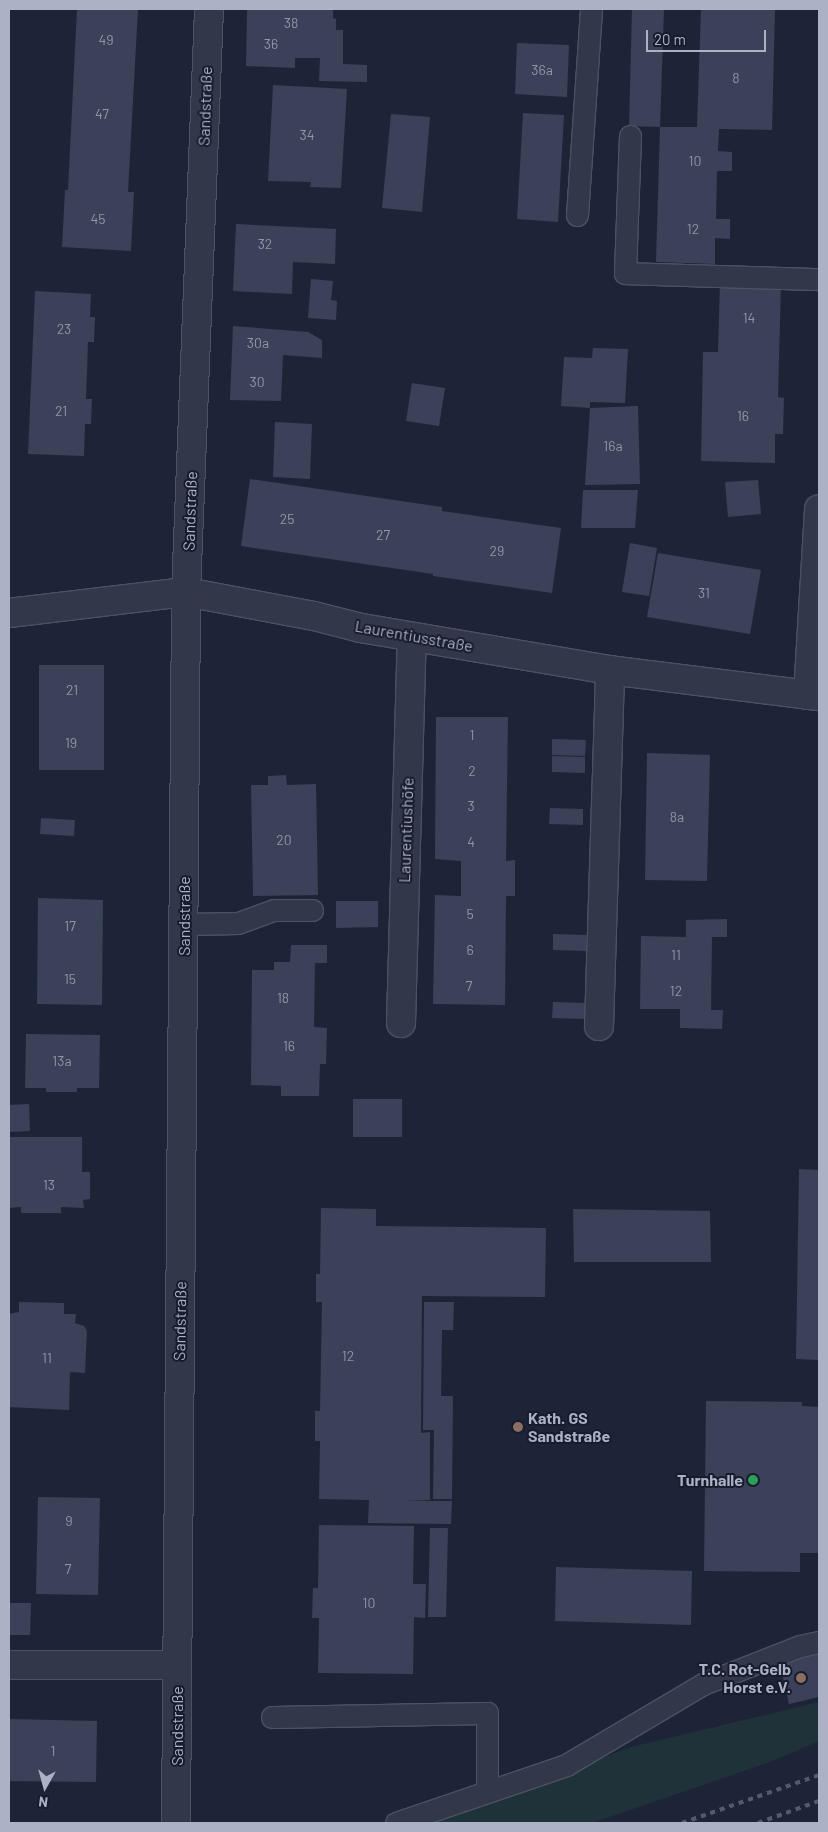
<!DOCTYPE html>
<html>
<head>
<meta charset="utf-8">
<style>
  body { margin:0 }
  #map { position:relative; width:828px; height:1832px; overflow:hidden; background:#1e2438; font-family:Barlow,sans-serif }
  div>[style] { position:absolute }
  .green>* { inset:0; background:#203239 }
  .building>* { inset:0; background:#3a4159 }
  .roads { filter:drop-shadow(1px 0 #4c5164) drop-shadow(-1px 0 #4c5164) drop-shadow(0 1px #4c5164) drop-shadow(0 -1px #4c5164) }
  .service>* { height:21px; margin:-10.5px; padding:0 10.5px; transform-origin:10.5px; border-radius:10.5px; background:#323749 }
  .minor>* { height:28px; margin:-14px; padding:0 14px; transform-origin:14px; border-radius:14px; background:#323749 }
  .rail>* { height:4px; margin-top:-2px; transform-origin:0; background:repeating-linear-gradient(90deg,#535a70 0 5px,transparent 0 10px) }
  .dots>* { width:14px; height:14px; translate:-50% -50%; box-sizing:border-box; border:2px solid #171c2d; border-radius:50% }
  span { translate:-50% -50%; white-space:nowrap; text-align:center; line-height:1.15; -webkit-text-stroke:4px #171c2d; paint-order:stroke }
  .number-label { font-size:14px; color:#9095ab }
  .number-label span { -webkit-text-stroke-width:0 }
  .street-label { font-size:16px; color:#acb1c6 }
  .poi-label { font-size:16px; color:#acb1c6; font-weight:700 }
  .left { translate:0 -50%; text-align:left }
  .right { translate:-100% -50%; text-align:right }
  .frame { position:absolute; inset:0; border:10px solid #acb1c6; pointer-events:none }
  .north { position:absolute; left:20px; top:1762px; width:50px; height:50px; -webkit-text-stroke:4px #171c2d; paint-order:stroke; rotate:187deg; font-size:14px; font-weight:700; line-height:20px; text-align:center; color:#acb1c6 }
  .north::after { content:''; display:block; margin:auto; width:18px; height:22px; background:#acb1c6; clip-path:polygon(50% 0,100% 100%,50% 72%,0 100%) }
  .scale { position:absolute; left:646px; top:30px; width:120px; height:22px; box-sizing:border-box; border:2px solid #acb1c6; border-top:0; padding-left:6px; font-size:15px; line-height:18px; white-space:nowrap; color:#acb1c6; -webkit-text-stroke:4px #171c2d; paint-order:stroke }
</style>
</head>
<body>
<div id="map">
  <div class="green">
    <div style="clip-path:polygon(819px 1702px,819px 1741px,770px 1762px,592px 1823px,435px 1823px,631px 1747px)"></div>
  </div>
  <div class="building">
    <div style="clip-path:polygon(77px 9px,138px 9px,128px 192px,134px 192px,131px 251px,62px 247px,65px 190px,68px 190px)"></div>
    <div style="clip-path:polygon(247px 9px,333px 9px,333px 18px,336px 19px,336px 30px,343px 30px,343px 64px,367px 65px,367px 82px,319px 81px,320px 58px,295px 58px,295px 68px,246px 66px)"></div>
    <div style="clip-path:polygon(632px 9px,664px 9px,660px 127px,629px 126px)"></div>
    <div style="clip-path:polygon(701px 9px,775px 9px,772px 130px,719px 129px,718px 151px,732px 152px,732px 171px,717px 171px,716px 219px,730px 219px,730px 239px,715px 238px,715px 264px,656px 262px,660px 127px,697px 127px)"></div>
    <div style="clip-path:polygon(517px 43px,569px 45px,567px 97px,515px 94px)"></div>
    <div style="clip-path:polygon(273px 85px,347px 89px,341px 188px,310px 187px,311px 182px,268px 181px)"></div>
    <div style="clip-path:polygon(523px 113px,564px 115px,558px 222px,517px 219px)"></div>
    <div style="clip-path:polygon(391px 114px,430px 117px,422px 212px,382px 208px)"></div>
    <div style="clip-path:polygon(236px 224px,336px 229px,335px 264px,293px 262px,292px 294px,233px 291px)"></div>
    <div style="clip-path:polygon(311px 279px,333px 281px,331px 300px,337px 301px,336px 320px,308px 318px)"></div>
    <div style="clip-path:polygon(720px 282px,781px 284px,778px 397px,784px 398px,783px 434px,775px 434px,775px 463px,701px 461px,703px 352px,718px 352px)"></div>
    <div style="clip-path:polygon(35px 291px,91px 294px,90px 317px,95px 317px,94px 342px,88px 342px,86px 399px,92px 399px,91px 424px,85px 424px,84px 456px,28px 454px)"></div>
    <div style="clip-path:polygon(233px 326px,308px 332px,322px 340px,322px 358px,283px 355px,281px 401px,230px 400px)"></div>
    <div style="clip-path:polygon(593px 348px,628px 349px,625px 403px,590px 402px,590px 408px,561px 406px,564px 357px,592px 358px)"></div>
    <div style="clip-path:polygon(412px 383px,445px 388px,439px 426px,406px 421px)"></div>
    <div style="clip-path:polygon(638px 406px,640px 484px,585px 485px,590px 408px)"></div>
    <div style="clip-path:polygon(275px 422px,312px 424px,310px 479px,273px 477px)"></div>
    <div style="clip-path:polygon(250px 479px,442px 507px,442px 511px,561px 528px,552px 593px,433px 576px,433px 574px,241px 546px)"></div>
    <div style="clip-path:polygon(758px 480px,761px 514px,728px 517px,725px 482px)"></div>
    <div style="clip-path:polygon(583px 490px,638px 490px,635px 528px,581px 528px)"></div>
    <div style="clip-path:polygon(630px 543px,657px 548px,649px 596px,622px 592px)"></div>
    <div style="clip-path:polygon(658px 553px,761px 570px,750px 634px,647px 617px)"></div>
    <div style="clip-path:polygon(39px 665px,104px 665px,104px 770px,39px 770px)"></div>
    <div style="clip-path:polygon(436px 717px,508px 717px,506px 861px,515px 860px,515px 896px,506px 896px,505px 1005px,433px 1004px,435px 895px,461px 896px,461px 861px,435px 859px)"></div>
    <div style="clip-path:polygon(552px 739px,586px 740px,585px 756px,552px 755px)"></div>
    <div style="clip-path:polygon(647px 753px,710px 755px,707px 881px,645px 880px)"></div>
    <div style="clip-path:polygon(552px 756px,585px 757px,585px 773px,552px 772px)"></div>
    <div style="clip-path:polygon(286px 775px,287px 785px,316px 784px,318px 895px,253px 896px,251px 785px,268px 785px,268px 776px)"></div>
    <div style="clip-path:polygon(550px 808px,583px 809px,583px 825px,549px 824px)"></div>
    <div style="clip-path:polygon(41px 818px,75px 820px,74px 836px,40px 834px)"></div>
    <div style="clip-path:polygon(38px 898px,103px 900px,102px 1005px,37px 1004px)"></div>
    <div style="clip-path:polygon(336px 901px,378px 901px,378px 927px,336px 928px)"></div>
    <div style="clip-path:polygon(727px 919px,727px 937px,712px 937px,711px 1010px,723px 1010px,722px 1029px,680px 1028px,680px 1009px,640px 1009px,641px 936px,686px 937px,686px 920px)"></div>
    <div style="clip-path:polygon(553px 934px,586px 935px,586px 951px,553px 950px)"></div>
    <div style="clip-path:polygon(291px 945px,327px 945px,327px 963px,315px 963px,314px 1027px,327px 1028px,326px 1064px,320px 1064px,319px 1096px,281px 1096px,281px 1086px,251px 1085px,252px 970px,274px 970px,274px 962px,290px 962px)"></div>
    <div style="clip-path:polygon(553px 1002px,586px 1003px,586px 1019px,552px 1018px)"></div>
    <div style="clip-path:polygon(26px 1034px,100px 1035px,99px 1088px,77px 1088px,77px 1092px,46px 1092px,46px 1088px,25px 1088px)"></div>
    <div style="clip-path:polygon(353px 1099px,402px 1099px,402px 1137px,353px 1137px)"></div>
    <div style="clip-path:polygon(29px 1104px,30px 1131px,9px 1132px,9px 1105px)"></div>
    <div style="clip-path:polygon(9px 1137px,82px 1137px,82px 1172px,90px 1172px,90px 1199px,83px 1200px,84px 1208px,61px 1207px,61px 1213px,21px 1213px,21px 1207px,9px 1208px)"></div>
    <div style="clip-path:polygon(799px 1169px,819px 1170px,819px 1360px,796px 1359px)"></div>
    <div style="clip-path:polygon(321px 1208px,376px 1209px,376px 1226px,546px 1228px,545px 1297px,422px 1296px,421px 1433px,430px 1432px,430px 1500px,403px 1501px,452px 1501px,451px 1524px,368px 1523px,369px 1500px,319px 1499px,320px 1441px,315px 1441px,315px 1411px,320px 1411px,322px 1302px,316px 1302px,316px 1274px,320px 1274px)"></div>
    <div style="clip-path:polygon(573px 1209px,710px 1211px,711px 1262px,574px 1262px)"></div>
    <div style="clip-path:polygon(19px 1302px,64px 1303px,64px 1314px,76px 1314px,75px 1323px,84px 1326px,87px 1331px,85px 1373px,70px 1372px,69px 1410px,9px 1407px,9px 1314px,19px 1312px)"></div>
    <div style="clip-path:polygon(424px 1302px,454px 1302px,453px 1330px,442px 1330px,441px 1396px,453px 1396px,452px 1499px,433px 1499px,434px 1430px,423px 1430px)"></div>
    <div style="clip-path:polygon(706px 1401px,802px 1402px,802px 1406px,819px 1407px,819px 1553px,800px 1553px,800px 1572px,704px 1571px)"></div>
    <div style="clip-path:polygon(38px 1497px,100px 1498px,98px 1595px,36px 1594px)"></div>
    <div style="clip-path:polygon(319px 1525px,414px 1526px,413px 1584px,426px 1584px,425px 1618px,414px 1617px,413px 1674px,318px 1673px,319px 1618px,312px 1618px,313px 1588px,318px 1588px)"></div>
    <div style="clip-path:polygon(430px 1528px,448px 1528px,446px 1617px,428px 1617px)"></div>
    <div style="clip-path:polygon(556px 1567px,692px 1571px,691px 1625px,555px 1621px)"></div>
    <div style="clip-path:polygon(9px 1603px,31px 1603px,30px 1635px,9px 1635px)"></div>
    <div style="clip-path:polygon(819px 1651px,819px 1697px,789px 1704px,779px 1660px)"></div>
    <div style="clip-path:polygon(9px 1719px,97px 1721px,96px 1782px,9px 1781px)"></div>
  </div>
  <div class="roads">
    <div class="service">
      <div style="left:630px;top:136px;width:137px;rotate:92.1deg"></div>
      <div style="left:625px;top:273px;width:194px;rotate:1.8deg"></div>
      <div style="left:577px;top:215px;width:206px;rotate:-86.1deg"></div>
      <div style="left:184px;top:924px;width:54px;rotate:-1.1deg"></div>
      <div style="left:238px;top:923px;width:38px;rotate:-20deg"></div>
      <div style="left:274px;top:910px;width:38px"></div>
      <div style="left:272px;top:1717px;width:215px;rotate:-1.1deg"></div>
      <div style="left:487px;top:1713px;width:78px;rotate:90deg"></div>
      <div style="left:396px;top:1823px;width:180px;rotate:-18.8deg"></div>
      <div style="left:566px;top:1765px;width:159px;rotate:-30.6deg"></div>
      <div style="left:703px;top:1684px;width:104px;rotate:-21.4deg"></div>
      <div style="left:800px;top:1646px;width:19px;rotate:-12deg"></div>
    </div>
    <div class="minor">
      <div style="left:9px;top:613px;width:178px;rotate:-6.8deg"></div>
      <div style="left:186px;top:592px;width:130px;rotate:10.6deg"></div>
      <div style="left:314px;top:616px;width:49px;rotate:14.3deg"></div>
      <div style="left:361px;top:628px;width:253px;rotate:9.6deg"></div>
      <div style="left:610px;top:670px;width:211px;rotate:7.1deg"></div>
      <div style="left:808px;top:695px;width:186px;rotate:-86.6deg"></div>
      <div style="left:401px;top:1023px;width:386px;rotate:-88.4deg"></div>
      <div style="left:599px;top:1026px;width:356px;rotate:-88.2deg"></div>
      <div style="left:9px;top:1665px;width:168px"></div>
      <div style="left:176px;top:1823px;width:1231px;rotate:-89.53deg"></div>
      <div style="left:186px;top:592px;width:583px;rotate:-87.74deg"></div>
    </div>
  </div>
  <div class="rail">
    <div style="left:682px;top:1823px;width:145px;rotate:-19.3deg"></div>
    <div style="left:758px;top:1823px;width:65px;rotate:-19.8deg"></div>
  </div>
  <div class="dots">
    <div style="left:518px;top:1427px;background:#8d6e63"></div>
    <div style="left:753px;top:1480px;background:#2e9e5b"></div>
    <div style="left:801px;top:1678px;background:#8d6e63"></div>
  </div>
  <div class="number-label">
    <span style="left:291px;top:23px">38</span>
    <span style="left:106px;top:40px">49</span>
    <span style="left:271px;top:44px">36</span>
    <span style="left:542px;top:70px">36a</span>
    <span style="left:736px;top:78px">8</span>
    <span style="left:102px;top:114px">47</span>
    <span style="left:307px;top:135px">34</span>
    <span style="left:695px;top:161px">10</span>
    <span style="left:98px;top:219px">45</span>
    <span style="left:693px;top:229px">12</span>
    <span style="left:265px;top:244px">32</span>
    <span style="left:749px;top:318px">14</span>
    <span style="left:64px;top:329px">23</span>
    <span style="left:258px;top:343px">30a</span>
    <span style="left:257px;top:382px">30</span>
    <span style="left:61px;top:411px">21</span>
    <span style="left:743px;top:416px">16</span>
    <span style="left:613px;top:446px">16a</span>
    <span style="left:287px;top:519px">25</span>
    <span style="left:383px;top:535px">27</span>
    <span style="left:497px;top:551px">29</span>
    <span style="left:704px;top:593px">31</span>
    <span style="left:72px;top:690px">21</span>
    <span style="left:472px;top:735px">1</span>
    <span style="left:71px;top:743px">19</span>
    <span style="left:472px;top:771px">2</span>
    <span style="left:471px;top:806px">3</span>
    <span style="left:677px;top:817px">8a</span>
    <span style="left:284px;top:840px">20</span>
    <span style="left:471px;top:842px">4</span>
    <span style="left:470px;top:914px">5</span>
    <span style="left:70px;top:926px">17</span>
    <span style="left:470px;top:950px">6</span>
    <span style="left:676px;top:955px">11</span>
    <span style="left:70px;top:979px">15</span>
    <span style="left:469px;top:986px">7</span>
    <span style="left:676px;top:991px">12</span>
    <span style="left:283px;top:998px">18</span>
    <span style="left:289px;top:1046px">16</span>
    <span style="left:62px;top:1061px">13a</span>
    <span style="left:49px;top:1185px">13</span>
    <span style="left:348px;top:1356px">12</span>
    <span style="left:47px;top:1358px">11</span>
    <span style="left:69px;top:1521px">9</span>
    <span style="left:68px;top:1569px">7</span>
    <span style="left:369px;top:1603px">10</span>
    <span style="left:53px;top:1751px">1</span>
  </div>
  <div class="street-label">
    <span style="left:205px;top:106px;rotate:-88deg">Sandstraße</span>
    <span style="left:190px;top:511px;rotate:-88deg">Sandstraße</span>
    <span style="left:414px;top:636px;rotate:10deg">Laurentiusstraße</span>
    <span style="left:406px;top:830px;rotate:-88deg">Laurentiushöfe</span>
    <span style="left:184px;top:916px;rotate:-90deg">Sandstraße</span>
    <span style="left:180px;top:1321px;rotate:-89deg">Sandstraße</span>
    <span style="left:177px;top:1726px;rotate:-90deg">Sandstraße</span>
  </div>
  <div class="poi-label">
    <span class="left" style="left:528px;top:1427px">Kath. GS<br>Sandstraße</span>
    <span class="right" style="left:743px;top:1480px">Turnhalle</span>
    <span class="right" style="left:791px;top:1678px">T.C. Rot-Gelb<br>Horst e.V.</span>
  </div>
  <div class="frame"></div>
  <div class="north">N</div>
  <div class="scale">20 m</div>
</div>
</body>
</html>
